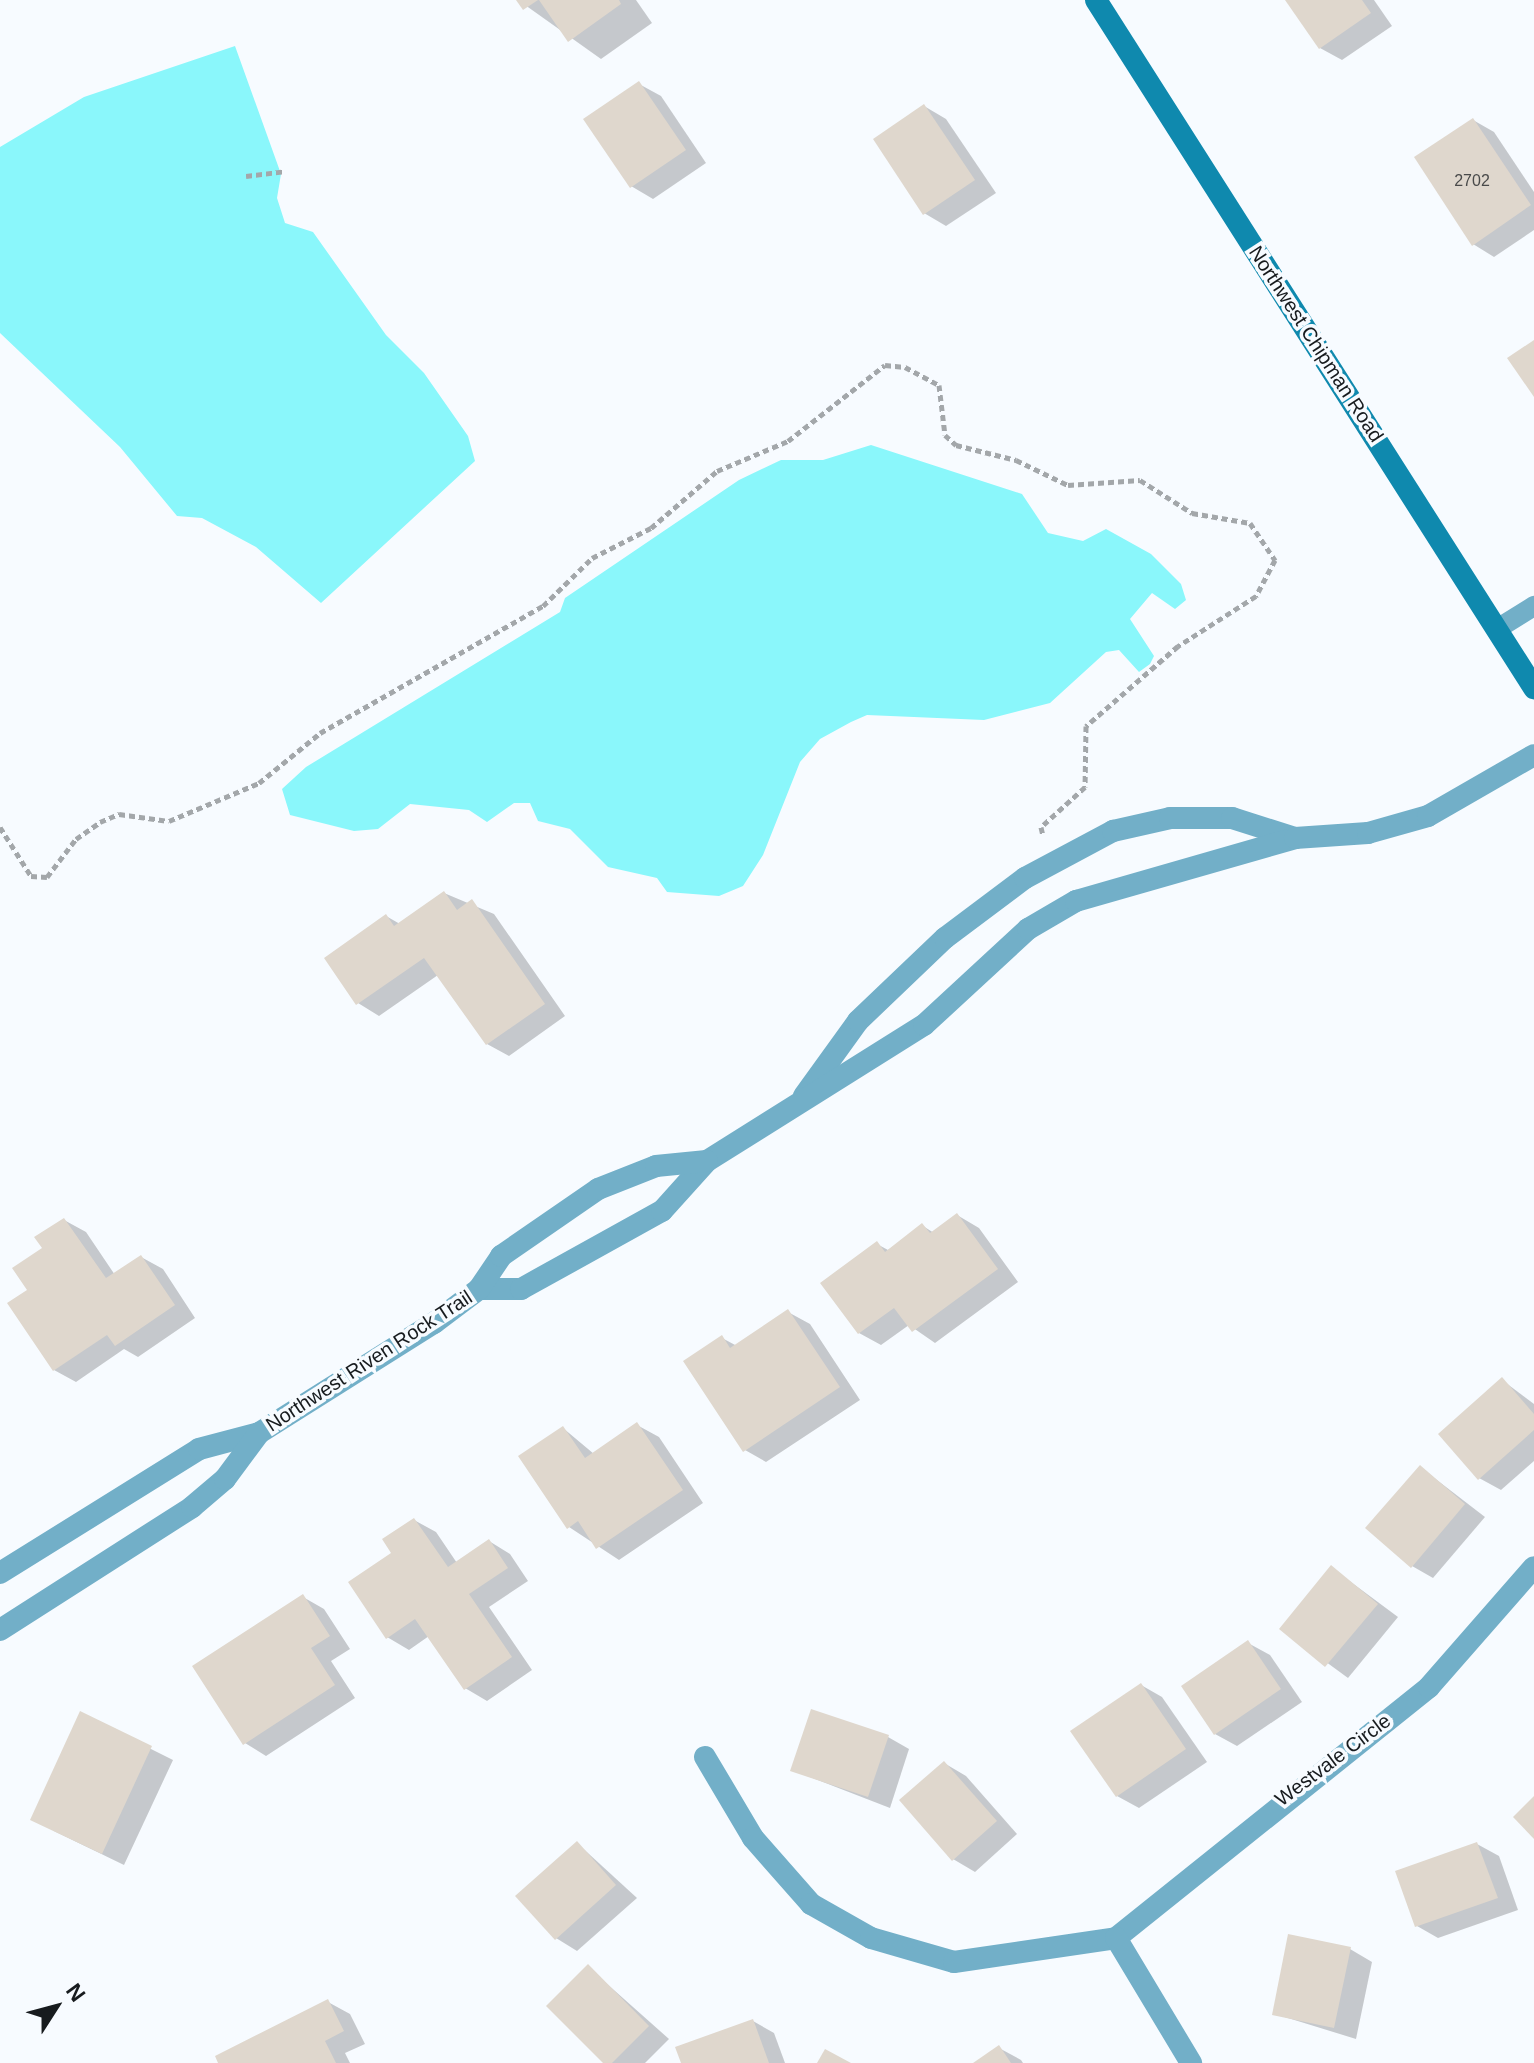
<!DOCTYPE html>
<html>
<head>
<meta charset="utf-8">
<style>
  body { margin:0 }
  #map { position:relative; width:1534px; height:2063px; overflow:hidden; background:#f7fbff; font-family:Helvetica,sans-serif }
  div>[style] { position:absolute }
  .water>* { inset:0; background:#8af7fb }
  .shadow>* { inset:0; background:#0003 }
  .building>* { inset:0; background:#dfd7cd }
  .path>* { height:5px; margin-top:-2.5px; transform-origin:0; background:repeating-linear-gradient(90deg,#a3a7aa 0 6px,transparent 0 10px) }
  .service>* { height:20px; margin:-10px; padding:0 10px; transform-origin:10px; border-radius:10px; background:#72afc8 }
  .minor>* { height:22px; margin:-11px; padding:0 11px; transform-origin:11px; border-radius:11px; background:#72afc8 }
  .secondary>* { height:22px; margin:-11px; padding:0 11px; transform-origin:11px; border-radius:11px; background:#0f89ae }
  span { translate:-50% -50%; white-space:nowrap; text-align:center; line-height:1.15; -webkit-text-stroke:7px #f7fbff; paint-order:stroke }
  .number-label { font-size:16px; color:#494a4a }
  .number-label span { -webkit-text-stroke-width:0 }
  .street-label { font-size:20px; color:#171b1e }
  .north { position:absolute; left:16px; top:1967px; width:80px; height:80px; -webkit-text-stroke:6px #f7fbff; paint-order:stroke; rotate:54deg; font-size:22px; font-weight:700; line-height:32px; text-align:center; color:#171b1e }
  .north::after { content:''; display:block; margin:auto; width:28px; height:36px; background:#171b1e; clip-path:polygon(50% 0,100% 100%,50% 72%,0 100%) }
</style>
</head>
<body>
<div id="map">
  <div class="water">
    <div style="clip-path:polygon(235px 46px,281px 174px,277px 198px,285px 223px,313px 232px,386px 335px,424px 373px,468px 436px,475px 461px,321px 603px,256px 547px,202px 518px,177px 516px,120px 447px,0 333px,0 147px,84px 97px)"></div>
    <div style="clip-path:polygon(871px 445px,1022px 494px,1048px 533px,1083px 541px,1106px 529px,1151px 554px,1181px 584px,1186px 600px,1175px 609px,1152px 593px,1130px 619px,1154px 656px,1150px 664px,1139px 672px,1119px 650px,1106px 652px,1050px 703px,984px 720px,867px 715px,851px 722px,820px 739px,800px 762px,763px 855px,743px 886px,719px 896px,667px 892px,657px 878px,608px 867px,570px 829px,538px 821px,530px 803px,514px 803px,487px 822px,469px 810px,410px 804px,378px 829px,354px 831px,290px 815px,282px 789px,306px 767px,560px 612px,565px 598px,739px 480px,781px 460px,823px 460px)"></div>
  </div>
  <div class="shadow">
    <div style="clip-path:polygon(518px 0,636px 0,652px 23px,601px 59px)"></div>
    <div style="clip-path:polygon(1288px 0,1374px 0,1392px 26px,1342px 60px,1320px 48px)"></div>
    <div style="clip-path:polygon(639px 84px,661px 96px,706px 163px,653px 199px,631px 186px)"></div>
    <div style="clip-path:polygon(924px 106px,946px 119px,996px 193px,946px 226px,924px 213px)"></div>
    <div style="clip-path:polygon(1473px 120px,1494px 132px,1534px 192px,1534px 230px,1494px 257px,1473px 244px)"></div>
    <div style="clip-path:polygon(444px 893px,494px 914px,565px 1016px,509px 1056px,487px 1044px,438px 975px,379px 1016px,358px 1003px,386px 916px,400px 924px)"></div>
    <div style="clip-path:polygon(957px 1215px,979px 1228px,1018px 1282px,935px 1343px,909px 1325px,881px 1345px,859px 1333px,877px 1244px,888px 1250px,923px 1226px,934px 1233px)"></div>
    <div style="clip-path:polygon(64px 1220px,86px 1232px,115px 1275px,141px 1257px,163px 1269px,195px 1318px,138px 1357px,124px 1349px,76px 1382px,54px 1370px,29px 1290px)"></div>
    <div style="clip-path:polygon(788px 1312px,810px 1324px,860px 1400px,766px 1462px,745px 1450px,722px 1338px,737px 1346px)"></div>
    <div style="clip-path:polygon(1502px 1380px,1534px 1404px,1534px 1461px,1501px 1490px,1479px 1478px)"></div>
    <div style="clip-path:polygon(637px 1425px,659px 1437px,703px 1503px,619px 1560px,569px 1527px,563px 1428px,594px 1454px)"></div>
    <div style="clip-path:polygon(1420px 1467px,1485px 1517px,1433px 1578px,1412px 1566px)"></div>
    <div style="clip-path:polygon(414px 1520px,436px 1532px,457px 1563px,489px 1541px,510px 1554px,528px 1581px,489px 1607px,532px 1670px,487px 1701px,465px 1688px,429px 1636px,409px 1650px,387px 1637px,394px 1553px)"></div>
    <div style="clip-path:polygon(1332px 1568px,1398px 1617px,1348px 1678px,1281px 1629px)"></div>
    <div style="clip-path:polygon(303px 1597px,324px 1609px,350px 1649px,331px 1661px,355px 1698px,266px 1756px,245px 1743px)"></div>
    <div style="clip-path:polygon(1248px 1643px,1270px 1655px,1302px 1702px,1237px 1746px,1215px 1734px)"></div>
    <div style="clip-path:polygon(1141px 1685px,1162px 1697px,1207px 1762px,1139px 1808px,1117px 1796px)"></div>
    <div style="clip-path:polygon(81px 1714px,173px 1760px,124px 1865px,54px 1831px)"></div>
    <div style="clip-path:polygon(888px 1737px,909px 1749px,890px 1808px,792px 1770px)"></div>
    <div style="clip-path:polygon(944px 1763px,966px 1776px,1017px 1834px,975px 1872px,953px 1859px)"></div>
    <div style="clip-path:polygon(577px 1843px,637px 1898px,577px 1951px,556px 1938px)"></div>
    <div style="clip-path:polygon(1477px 1844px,1499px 1856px,1518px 1910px,1438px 1938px,1417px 1926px)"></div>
    <div style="clip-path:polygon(1350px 1949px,1372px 1962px,1356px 2039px,1275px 2014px)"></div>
    <div style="clip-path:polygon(588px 1967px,669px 2039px,645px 2063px,606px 2063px)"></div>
    <div style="clip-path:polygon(328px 2002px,350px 2014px,365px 2044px,345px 2053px,350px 2063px,220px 2063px)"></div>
    <div style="clip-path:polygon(753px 2021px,774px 2033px,785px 2063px,683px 2063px)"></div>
    <div style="clip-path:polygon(999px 2048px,1021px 2060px,1023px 2063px,976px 2063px)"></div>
  </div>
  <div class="building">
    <div style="clip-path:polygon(516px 0,538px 0,523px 10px)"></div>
    <div style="clip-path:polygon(539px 0,619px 0,621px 4px,568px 42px)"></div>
    <div style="clip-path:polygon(1285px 0,1362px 0,1371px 13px,1319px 49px)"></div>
    <div style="clip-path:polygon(639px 81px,686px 150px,630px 188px,583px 119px)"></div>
    <div style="clip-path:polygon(924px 104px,975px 180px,923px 215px,873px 139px)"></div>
    <div style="clip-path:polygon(1473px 118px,1531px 205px,1472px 246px,1414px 157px)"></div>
    <div style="clip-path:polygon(1534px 340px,1534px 397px,1507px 358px)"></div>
    <div style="clip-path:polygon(444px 891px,457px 910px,472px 899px,545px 1004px,486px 1045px,424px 958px,356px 1005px,324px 958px,386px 914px,394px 926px)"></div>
    <div style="clip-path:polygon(957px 1213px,998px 1269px,912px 1332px,894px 1308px,858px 1334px,820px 1283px,877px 1241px,885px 1252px,922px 1223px,930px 1233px)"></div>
    <div style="clip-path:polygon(64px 1218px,106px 1278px,141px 1255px,175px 1305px,115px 1346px,107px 1335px,53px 1371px,7px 1303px,27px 1290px,12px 1268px,42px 1248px,34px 1237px)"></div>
    <div style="clip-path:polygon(788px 1309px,840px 1387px,743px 1452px,683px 1361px,722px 1335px,730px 1348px)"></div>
    <div style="clip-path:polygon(1502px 1377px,1534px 1414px,1534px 1430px,1478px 1480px,1438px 1434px)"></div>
    <div style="clip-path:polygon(637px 1422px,683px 1490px,596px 1549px,578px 1521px,567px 1529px,518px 1456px,563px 1426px,585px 1458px)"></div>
    <div style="clip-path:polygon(1420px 1465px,1465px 1504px,1411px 1568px,1365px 1528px)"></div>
    <div style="clip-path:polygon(414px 1518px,448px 1567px,489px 1539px,508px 1568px,469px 1594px,512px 1657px,464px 1690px,415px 1619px,386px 1639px,348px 1582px,391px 1553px,382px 1539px)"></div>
    <div style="clip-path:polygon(1331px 1565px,1378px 1604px,1325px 1667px,1279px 1629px)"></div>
    <div style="clip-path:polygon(303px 1594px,330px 1636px,311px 1648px,335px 1685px,243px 1745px,192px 1666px)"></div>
    <div style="clip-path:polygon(1248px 1640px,1281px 1689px,1214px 1735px,1181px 1686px)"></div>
    <div style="clip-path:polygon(1141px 1683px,1186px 1749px,1116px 1797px,1070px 1731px)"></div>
    <div style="clip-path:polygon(811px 1709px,889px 1735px,868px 1797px,790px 1771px)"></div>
    <div style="clip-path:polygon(80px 1711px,152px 1746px,102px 1854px,30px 1820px)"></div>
    <div style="clip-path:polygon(944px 1761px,997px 1821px,952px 1861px,899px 1800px)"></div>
    <div style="clip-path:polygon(1534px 1796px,1534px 1839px,1513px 1817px)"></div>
    <div style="clip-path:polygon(577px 1841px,616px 1885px,555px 1940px,515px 1896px)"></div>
    <div style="clip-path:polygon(1477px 1842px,1498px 1898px,1415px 1927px,1395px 1871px)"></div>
    <div style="clip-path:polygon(1288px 1934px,1351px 1947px,1334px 2028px,1272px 2015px)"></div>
    <div style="clip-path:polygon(588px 1964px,649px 2026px,612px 2063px,603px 2063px,546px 2006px)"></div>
    <div style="clip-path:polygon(328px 1999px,344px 2031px,325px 2041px,336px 2063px,218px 2063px,215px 2056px)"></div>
    <div style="clip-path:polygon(753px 2019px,769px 2063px,681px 2063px,675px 2047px)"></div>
    <div style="clip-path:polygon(999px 2045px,1011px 2063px,973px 2063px)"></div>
    <div style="clip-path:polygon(825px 2049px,851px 2063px,817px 2063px)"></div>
  </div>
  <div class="path">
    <div style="left:246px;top:176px;width:38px;rotate:-7deg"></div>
    <div style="left:0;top:827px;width:58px;rotate:57.7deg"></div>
    <div style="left:31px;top:876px;width:16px;rotate:4deg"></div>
    <div style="left:47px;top:877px;width:48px;rotate:-52.7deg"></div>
    <div style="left:76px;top:839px;width:29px;rotate:-35deg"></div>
    <div style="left:100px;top:822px;width:21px;rotate:-23deg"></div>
    <div style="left:119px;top:814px;width:50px;rotate:8deg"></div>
    <div style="left:169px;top:821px;width:98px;rotate:-22.9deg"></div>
    <div style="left:259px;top:783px;width:79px;rotate:-39.3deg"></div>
    <div style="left:320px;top:733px;width:257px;rotate:-29.7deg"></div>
    <div style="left:543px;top:606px;width:69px;rotate:-44.4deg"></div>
    <div style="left:592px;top:558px;width:66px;rotate:-27deg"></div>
    <div style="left:651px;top:528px;width:87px;rotate:-40.8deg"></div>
    <div style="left:717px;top:471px;width:77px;rotate:-22.9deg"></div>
    <div style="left:788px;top:441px;width:123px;rotate:-38.1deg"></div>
    <div style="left:885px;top:365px;width:20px;rotate:6deg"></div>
    <div style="left:905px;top:367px;width:38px;rotate:28deg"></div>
    <div style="left:939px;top:385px;width:50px;rotate:83.2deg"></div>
    <div style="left:945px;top:435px;width:15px;rotate:42deg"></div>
    <div style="left:956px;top:445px;width:62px;rotate:14deg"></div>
    <div style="left:1016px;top:460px;width:58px;rotate:25.7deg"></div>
    <div style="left:1068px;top:485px;width:72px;rotate:-4deg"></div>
    <div style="left:1140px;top:480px;width:62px;rotate:32.4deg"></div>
    <div style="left:1192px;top:513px;width:59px;rotate:9.8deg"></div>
    <div style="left:1250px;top:523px;width:45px;rotate:56deg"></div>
    <div style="left:1275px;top:560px;width:41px;rotate:117.8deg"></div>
    <div style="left:1256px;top:596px;width:93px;rotate:147.3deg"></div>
    <div style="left:1178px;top:646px;width:122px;rotate:139deg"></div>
    <div style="left:1086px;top:726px;width:61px;rotate:90.9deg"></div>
    <div style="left:1085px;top:787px;width:59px;rotate:137.7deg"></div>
    <div style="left:1041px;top:827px;width:9px;rotate:77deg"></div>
  </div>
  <div class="service">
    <div style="left:1497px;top:629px;width:44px;rotate:-31.9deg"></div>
  </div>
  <div class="minor">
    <div style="left:804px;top:1096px;width:92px;rotate:-54.2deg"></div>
    <div style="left:858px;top:1021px;width:120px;rotate:-43.7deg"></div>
    <div style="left:945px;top:938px;width:100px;rotate:-36.9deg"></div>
    <div style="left:1025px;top:878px;width:100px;rotate:-28.1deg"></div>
    <div style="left:1113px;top:831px;width:58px;rotate:-12.8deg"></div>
    <div style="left:1170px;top:818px;width:62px"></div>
    <div style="left:1232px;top:818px;width:66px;rotate:17.6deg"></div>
    <div style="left:479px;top:1289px;width:42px"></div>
    <div style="left:521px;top:1289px;width:161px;rotate:-29deg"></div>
    <div style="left:662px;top:1211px;width:67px;rotate:-48deg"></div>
    <div style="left:707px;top:1161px;width:256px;rotate:-32.1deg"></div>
    <div style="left:924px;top:1025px;width:142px;rotate:-42.7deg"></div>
    <div style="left:1028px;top:929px;width:56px;rotate:-30.3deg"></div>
    <div style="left:1076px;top:901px;width:228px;rotate:-16deg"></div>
    <div style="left:1295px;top:838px;width:73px;rotate:-3.9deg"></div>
    <div style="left:1368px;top:833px;width:62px;rotate:-15.8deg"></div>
    <div style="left:1428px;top:816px;width:122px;rotate:-29.9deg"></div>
    <div style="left:0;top:1573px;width:234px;rotate:-31.9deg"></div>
    <div style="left:199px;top:1449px;width:62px;rotate:-14.9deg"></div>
    <div style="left:259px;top:1433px;width:207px;rotate:-32.2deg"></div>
    <div style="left:434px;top:1323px;width:56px;rotate:-37.1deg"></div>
    <div style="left:479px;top:1289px;width:40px;rotate:-56deg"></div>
    <div style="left:501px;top:1256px;width:118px;rotate:-34.6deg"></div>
    <div style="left:598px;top:1189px;width:62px;rotate:-21.6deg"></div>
    <div style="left:656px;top:1166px;width:51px;rotate:-5.6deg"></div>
    <div style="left:0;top:1630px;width:228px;rotate:-32.6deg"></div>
    <div style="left:192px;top:1507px;width:43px;rotate:-40.3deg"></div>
    <div style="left:225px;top:1479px;width:57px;rotate:-53.5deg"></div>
    <div style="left:705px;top:1757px;width:94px;rotate:59.3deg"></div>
    <div style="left:753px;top:1838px;width:88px;rotate:48.7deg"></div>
    <div style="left:811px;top:1904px;width:69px;rotate:29.5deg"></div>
    <div style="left:871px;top:1938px;width:86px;rotate:16.1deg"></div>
    <div style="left:954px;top:1962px;width:164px;rotate:-8.4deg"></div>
    <div style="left:1116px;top:1938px;width:401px;rotate:-38.7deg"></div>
    <div style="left:1429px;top:1687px;width:159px;rotate:-48.8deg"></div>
    <div style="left:1116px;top:1938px;width:146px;rotate:59deg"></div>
  </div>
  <div class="secondary">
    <div style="left:1096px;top:0;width:816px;rotate:57.52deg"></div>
  </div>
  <div class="number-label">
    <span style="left:1472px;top:181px">2702</span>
  </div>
  <div class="street-label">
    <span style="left:1316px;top:344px;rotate:57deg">Northwest Chipman Road</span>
    <span style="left:369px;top:1361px;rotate:-33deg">Northwest Riven Rock Trail</span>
    <span style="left:1333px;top:1760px;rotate:-37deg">Westvale Circle</span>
  </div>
  <div class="north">N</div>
</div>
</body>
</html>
